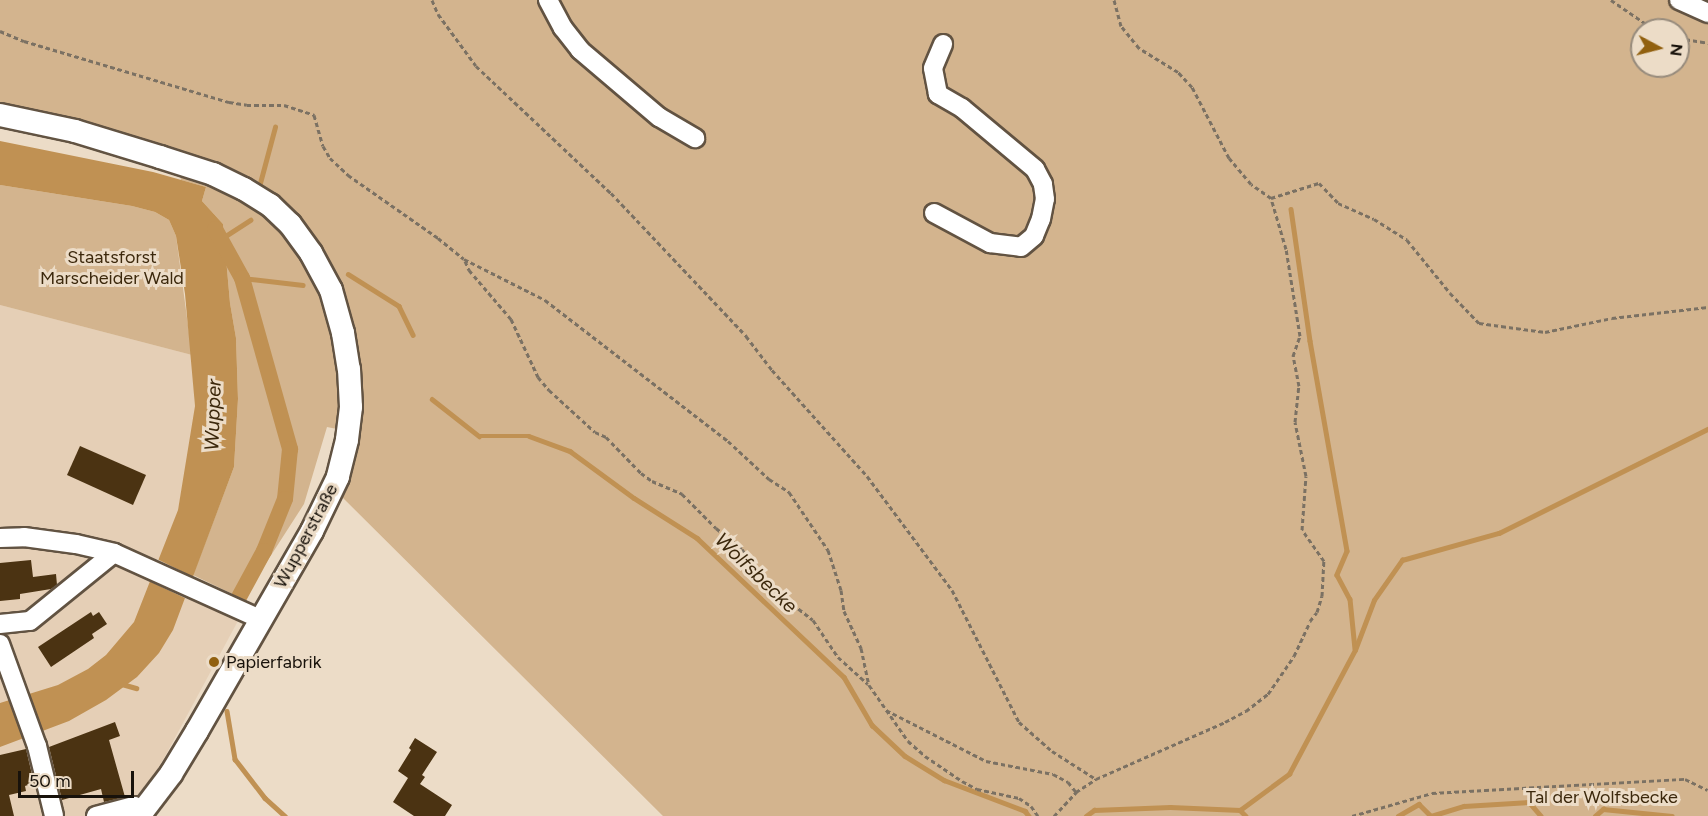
<!DOCTYPE html>
<html>
<head>
<meta charset="utf-8">
<style>
  body { margin:0 }
  #map { position:relative; width:1708px; height:816px; overflow:hidden; background:#ecdcc7; font-family:Figtree,sans-serif }
  div>[style] { position:absolute }
  .built>* { inset:0; background:#e5cfb6 }
  .green>* { inset:0; background:#d3b48e }
  .water>* { inset:0; background:#c09153 }
  .pier>* { inset:0; background:#ecdcc7 }
  .stream>* { height:4.5px; margin:-2.25px; padding:0 2.25px; transform-origin:2.25px; border-radius:2.25px; background:#c09153 }
  .canal>* { height:16px; margin:-8px; padding:0 8px; transform-origin:8px; border-radius:8px; background:#c09153 }
  .building>* { inset:0; background:#4b3312 }
  .path>* { height:3px; margin-top:-1.5px; transform-origin:0; background:repeating-linear-gradient(90deg,#7b7163 0 4.5px,transparent 0 7.5px) }
  .roads { filter:drop-shadow(2px 0 #625342) drop-shadow(-2px 0 #625342) drop-shadow(0 2px #625342) drop-shadow(0 -2px #625342) }
  .minor>* { height:18px; margin:-9px; padding:0 9px; transform-origin:9px; border-radius:9px; background:#fff }
  .major>* { height:22px; margin:-11px; padding:0 11px; transform-origin:11px; border-radius:11px; background:#fff }
  .dots>* { width:16px; height:16px; translate:-50% -50%; box-sizing:border-box; border:3px solid #ecdcc7; border-radius:50% }
  span { translate:-50% -50%; white-space:nowrap; text-align:center; line-height:1.15; -webkit-text-stroke:6px #ecdcc7; paint-order:stroke }
  .park-label { font-size:18px; color:#3c280c }
  .street-label { font-size:18px; color:#18120b }
  .poi-label { font-size:18px; color:#18120b }
  .left { translate:0 -50%; text-align:left }
  .water-label { font-size:20px; color:#3c280c; font-style:italic }
  .north { position:absolute; left:1630px; top:18px; width:60px; height:60px; box-sizing:border-box; background:#ecdcc7; border:2px solid #978b7c; border-radius:50%; rotate:97deg; font-size:16px; font-weight:700; line-height:24px; text-align:center; color:#18120b }
  .north::after { content:''; display:block; margin:auto; width:21px; height:27px; background:#91600f; clip-path:polygon(50% 0,100% 100%,50% 72%,0 100%) }
  .scale { position:absolute; left:18px; top:771px; width:116px; height:27px; box-sizing:border-box; border:3px solid #18120b; border-top:0; padding-left:8px; font-size:18px; line-height:21px; white-space:nowrap; color:#18120b; -webkit-text-stroke:4px #ecdcc7; paint-order:stroke }
</style>
</head>
<body>
<div id="map">
  <div class="built">
    <div style="clip-path:polygon(0 305px,192px 355px,195px 406px,193px 431px,178px 510px,153px 579px,239px 619px,156px 773px,121px 816px,0 816px)"></div>
  </div>
  <div class="green">
    <div style="clip-path:polygon(evenodd,0 0,1708px 0,1708px 816px,663px 816px,340px 495px,357px 433px,327px 427px,304px 504px,243px 599px,193px 575px,234px 467px,238px 399px,236px 338px,230px 303px,223px 224px,202px 201px,206px 187px,181px 180px,178px 160px,0 117px,0 0,1642px 30px,1678px 30px,1678px 66px,1642px 66px,1642px 30px)"></div>
    <div style="clip-path:polygon(0 185px,132px 206px,155px 212px,169px 220px,176px 236px,192px 355px,0 305px)"></div>
  </div>
  <div class="water">
    <div style="clip-path:polygon(0 141px,153px 172px,206px 187px,202px 201px,223px 224px,230px 303px,236px 338px,238px 399px,234px 467px,173px 630px,159px 653px,137px 677px,106px 700px,69px 721px,0 747px,0 703px,58px 685px,88px 669px,106px 655px,134px 622px,178px 510px,195px 406px,185px 294px,176px 236px,169px 220px,155px 212px,132px 206px,0 185px)"></div>
  </div>
  <div class="pier">
    <div style="clip-path:polygon(157px 559px,195px 578px,187px 599px,149px 581px)"></div>
  </div>
  <div class="stream">
    <div style="left:260px;top:183px;width:58px;rotate:-75deg"></div>
    <div style="left:1291px;top:209px;width:133px;rotate:81.8deg"></div>
    <div style="left:1310px;top:341px;width:213px;rotate:80deg"></div>
    <div style="left:1347px;top:551px;width:26px;rotate:113deg"></div>
    <div style="left:1337px;top:575px;width:27px;rotate:62deg"></div>
    <div style="left:1350px;top:599px;width:50px;rotate:84.3deg"></div>
    <div style="left:221px;top:239px;width:35px;rotate:-33deg"></div>
    <div style="left:348px;top:274px;width:60px;rotate:32.1deg"></div>
    <div style="left:399px;top:306px;width:32px;rotate:64deg"></div>
    <div style="left:242px;top:278px;width:61px;rotate:6.5deg"></div>
    <div style="left:432px;top:399px;width:60px;rotate:38.2deg"></div>
    <div style="left:479px;top:436px;width:50px"></div>
    <div style="left:529px;top:436px;width:44px;rotate:20.1deg"></div>
    <div style="left:570px;top:451px;width:79px;rotate:36.3deg"></div>
    <div style="left:634px;top:498px;width:75px;rotate:32.4deg"></div>
    <div style="left:697px;top:538px;width:202px;rotate:43.4deg"></div>
    <div style="left:844px;top:677px;width:56px;rotate:59.7deg"></div>
    <div style="left:872px;top:725px;width:45px;rotate:43.2deg"></div>
    <div style="left:905px;top:756px;width:46px;rotate:31.6deg"></div>
    <div style="left:944px;top:780px;width:87px;rotate:20.9deg"></div>
    <div style="left:1025px;top:811px;width:6px;rotate:51deg"></div>
    <div style="left:122px;top:684px;width:15px;rotate:16deg"></div>
    <div style="left:227px;top:711px;width:49px;rotate:80.5deg"></div>
    <div style="left:235px;top:759px;width:49px;rotate:52.4deg"></div>
    <div style="left:265px;top:798px;width:27px;rotate:42deg"></div>
    <div style="left:1240px;top:810px;width:61px;rotate:-36.3deg"></div>
    <div style="left:1289px;top:774px;width:140px;rotate:-62deg"></div>
    <div style="left:1355px;top:650px;width:53px;rotate:-69.2deg"></div>
    <div style="left:1374px;top:600px;width:49px;rotate:-55deg"></div>
    <div style="left:1402px;top:560px;width:101px;rotate:-15.6deg"></div>
    <div style="left:1499px;top:533px;width:233px;rotate:-26.5deg"></div>
    <div style="left:1086px;top:816px;width:10px;rotate:-37deg"></div>
    <div style="left:1094px;top:810px;width:76px;rotate:-2.3deg"></div>
    <div style="left:1170px;top:807px;width:70px;rotate:2.5deg"></div>
    <div style="left:1240px;top:810px;width:8px;rotate:45deg"></div>
    <div style="left:1398px;top:816px;width:24px;rotate:-30deg"></div>
    <div style="left:1419px;top:804px;width:17px;rotate:45deg"></div>
    <div style="left:1431px;top:816px;width:34px;rotate:-17deg"></div>
    <div style="left:1464px;top:806px;width:65px;rotate:-3.5deg"></div>
    <div style="left:1529px;top:802px;width:18px;rotate:49deg"></div>
    <div style="left:1595px;top:816px;width:11px;rotate:-41deg"></div>
    <div style="left:1603px;top:809px;width:69px;rotate:5.8deg"></div>
  </div>
  <div class="canal">
    <div style="left:215px;top:229px;width:56px;rotate:61.1deg"></div>
    <div style="left:242px;top:278px;width:178px;rotate:74.3deg"></div>
    <div style="left:290px;top:449px;width:50px;rotate:95.7deg"></div>
    <div style="left:285px;top:499px;width:56px;rotate:112deg"></div>
    <div style="left:264px;top:551px;width:52px;rotate:118.5deg"></div>
  </div>
  <div class="building">
    <div style="clip-path:polygon(80px 446px,146px 475px,133px 505px,67px 475px)"></div>
    <div style="clip-path:polygon(31px 560px,33px 577px,56px 574px,57px 585px,51px 589px,20px 594px,20px 599px,0 601px,0 563px)"></div>
    <div style="clip-path:polygon(91px 612px,93px 616px,99px 612px,107px 624px,92px 634px,94px 638px,51px 667px,38px 647px)"></div>
    <div style="clip-path:polygon(115px 722px,120px 736px,109px 740px,125px 797px,104px 802px,101px 789px,62px 800px,49px 747px)"></div>
    <div style="clip-path:polygon(415px 738px,437px 752px,422px 775px,425px 777px,420px 784px,452px 805px,445px 816px,414px 816px,393px 802px,408px 778px,398px 771px,411px 750px,409px 748px)"></div>
    <div style="clip-path:polygon(26px 749px,34px 783px,25px 786px,26px 791px,9px 795px,14px 816px,0 816px,0 755px)"></div>
  </div>
  <div class="path">
    <div style="left:432px;top:0;width:15px;rotate:67deg"></div>
    <div style="left:438px;top:14px;width:64px;rotate:53.8deg"></div>
    <div style="left:476px;top:66px;width:185px;rotate:43.3deg"></div>
    <div style="left:611px;top:193px;width:197px;rotate:46.6deg"></div>
    <div style="left:746px;top:336px;width:43px;rotate:52.6deg"></div>
    <div style="left:772px;top:370px;width:142px;rotate:48.1deg"></div>
    <div style="left:867px;top:476px;width:142px;rotate:53.3deg"></div>
    <div style="left:952px;top:590px;width:148px;rotate:63.1deg"></div>
    <div style="left:1019px;top:722px;width:44px;rotate:41.3deg"></div>
    <div style="left:1052px;top:751px;width:52px;rotate:32.5deg"></div>
    <div style="left:1611px;top:0;width:53px;rotate:34.3deg"></div>
    <div style="left:0;top:31px;width:26px;rotate:23deg"></div>
    <div style="left:24px;top:41px;width:214px;rotate:16.6deg"></div>
    <div style="left:229px;top:102px;width:18px;rotate:9deg"></div>
    <div style="left:247px;top:105px;width:37px"></div>
    <div style="left:284px;top:105px;width:32px;rotate:18deg"></div>
    <div style="left:314px;top:115px;width:32px;rotate:74deg"></div>
    <div style="left:323px;top:146px;width:14px;rotate:60deg"></div>
    <div style="left:330px;top:158px;width:25px;rotate:43deg"></div>
    <div style="left:348px;top:175px;width:110px;rotate:35deg"></div>
    <div style="left:438px;top:238px;width:33px;rotate:39deg"></div>
    <div style="left:464px;top:259px;width:91px;rotate:26.8deg"></div>
    <div style="left:545px;top:300px;width:231px;rotate:37.6deg"></div>
    <div style="left:728px;top:441px;width:56px;rotate:42.8deg"></div>
    <div style="left:769px;top:479px;width:24px;rotate:33deg"></div>
    <div style="left:789px;top:492px;width:70px;rotate:56.1deg"></div>
    <div style="left:828px;top:550px;width:42px;rotate:72deg"></div>
    <div style="left:841px;top:590px;width:21px;rotate:82deg"></div>
    <div style="left:844px;top:611px;width:41px;rotate:65.3deg"></div>
    <div style="left:861px;top:648px;width:38px;rotate:78deg"></div>
    <div style="left:869px;top:685px;width:68px;rotate:55.1deg"></div>
    <div style="left:908px;top:741px;width:23px;rotate:41deg"></div>
    <div style="left:925px;top:756px;width:45px;rotate:34deg"></div>
    <div style="left:962px;top:781px;width:17px;rotate:28deg"></div>
    <div style="left:977px;top:789px;width:43px;rotate:12.1deg"></div>
    <div style="left:1019px;top:798px;width:14px;rotate:34deg"></div>
    <div style="left:1031px;top:806px;width:12px;rotate:55deg"></div>
    <div style="left:1678px;top:38px;width:30px;rotate:9deg"></div>
    <div style="left:1271px;top:198px;width:50px;rotate:-17.4deg"></div>
    <div style="left:1319px;top:183px;width:28px;rotate:46deg"></div>
    <div style="left:1338px;top:203px;width:39px;rotate:24deg"></div>
    <div style="left:1374px;top:219px;width:39px;rotate:32deg"></div>
    <div style="left:1407px;top:240px;width:68px;rotate:50.9deg"></div>
    <div style="left:1450px;top:293px;width:42px;rotate:46deg"></div>
    <div style="left:1479px;top:323px;width:67px;rotate:7.8deg"></div>
    <div style="left:1545px;top:332px;width:68px;rotate:-11.8deg"></div>
    <div style="left:1612px;top:318px;width:97px;rotate:-6.5deg"></div>
    <div style="left:465px;top:261px;width:10px;rotate:66deg"></div>
    <div style="left:469px;top:270px;width:65px;rotate:49.4deg"></div>
    <div style="left:511px;top:319px;width:64px;rotate:65deg"></div>
    <div style="left:538px;top:377px;width:17px;rotate:50deg"></div>
    <div style="left:549px;top:390px;width:62px;rotate:42.4deg"></div>
    <div style="left:595px;top:432px;width:12px;rotate:24deg"></div>
    <div style="left:606px;top:437px;width:50px;rotate:45.8deg"></div>
    <div style="left:641px;top:473px;width:14px;rotate:36deg"></div>
    <div style="left:652px;top:481px;width:33px;rotate:23deg"></div>
    <div style="left:682px;top:494px;width:48px;rotate:45deg"></div>
    <div style="left:716px;top:528px;width:33px;rotate:39deg"></div>
    <div style="left:742px;top:549px;width:38px;rotate:57deg"></div>
    <div style="left:763px;top:581px;width:63px;rotate:38deg"></div>
    <div style="left:813px;top:620px;width:45px;rotate:56deg"></div>
    <div style="left:838px;top:657px;width:40px;rotate:42deg"></div>
    <div style="left:886px;top:710px;width:112px;rotate:27deg"></div>
    <div style="left:986px;top:761px;width:68px;rotate:11deg"></div>
    <div style="left:1053px;top:774px;width:17px;rotate:28deg"></div>
    <div style="left:1068px;top:782px;width:13px;rotate:51deg"></div>
    <div style="left:1054px;top:816px;width:33px;rotate:-47deg"></div>
    <div style="left:1076px;top:792px;width:24px;rotate:-33deg"></div>
    <div style="left:1096px;top:779px;width:141px;rotate:-23.8deg"></div>
    <div style="left:1225px;top:722px;width:24px;rotate:-28deg"></div>
    <div style="left:1246px;top:711px;width:28px;rotate:-38deg"></div>
    <div style="left:1268px;top:694px;width:46px;rotate:-55.6deg"></div>
    <div style="left:1294px;top:656px;width:38px;rotate:-65deg"></div>
    <div style="left:1310px;top:621px;width:11px;rotate:-52deg"></div>
    <div style="left:1317px;top:612px;width:17px;rotate:-73deg"></div>
    <div style="left:1322px;top:596px;width:35px;rotate:-87deg"></div>
    <div style="left:1324px;top:561px;width:38px;rotate:-125deg"></div>
    <div style="left:1302px;top:530px;width:54px;rotate:-85.8deg"></div>
    <div style="left:1306px;top:476px;width:55px;rotate:-101.5deg"></div>
    <div style="left:1295px;top:422px;width:36px;rotate:-84deg"></div>
    <div style="left:1299px;top:386px;width:31px;rotate:-101deg"></div>
    <div style="left:1293px;top:356px;width:21px;rotate:-71deg"></div>
    <div style="left:1300px;top:336px;width:88px;rotate:-99.1deg"></div>
    <div style="left:1286px;top:249px;width:53px;rotate:-106.4deg"></div>
    <div style="left:1271px;top:198px;width:24px;rotate:-145deg"></div>
    <div style="left:1251px;top:184px;width:34px;rotate:-130deg"></div>
    <div style="left:1229px;top:158px;width:80px;rotate:-117.5deg"></div>
    <div style="left:1192px;top:87px;width:21px;rotate:-133deg"></div>
    <div style="left:1178px;top:72px;width:46px;rotate:-148.4deg"></div>
    <div style="left:1139px;top:48px;width:28px;rotate:-129deg"></div>
    <div style="left:1121px;top:26px;width:27px;rotate:-105deg"></div>
    <div style="left:1352px;top:816px;width:83px;rotate:-16deg"></div>
    <div style="left:1432px;top:793px;width:253px;rotate:-3.2deg"></div>
    <div style="left:1685px;top:779px;width:25px;rotate:26deg"></div>
  </div>
  <div class="roads">
    <div class="minor">
      <div style="left:548px;top:0;width:32px;rotate:62deg"></div>
      <div style="left:563px;top:28px;width:28px;rotate:52deg"></div>
      <div style="left:580px;top:50px;width:104px;rotate:40.3deg"></div>
      <div style="left:659px;top:117px;width:42px;rotate:30.3deg"></div>
      <div style="left:1679px;top:0;width:32px;rotate:24deg"></div>
      <div style="left:934px;top:213px;width:64px;rotate:28.2deg"></div>
      <div style="left:990px;top:243px;width:31px;rotate:7deg"></div>
      <div style="left:1021px;top:247px;width:17px;rotate:-40deg"></div>
      <div style="left:1034px;top:236px;width:18px;rotate:-68deg"></div>
      <div style="left:1041px;top:219px;width:20px;rotate:-79deg"></div>
      <div style="left:1045px;top:199px;width:15px;rotate:-98deg"></div>
      <div style="left:1043px;top:184px;width:17px;rotate:-118deg"></div>
      <div style="left:1035px;top:169px;width:95px;rotate:-140.1deg"></div>
      <div style="left:962px;top:108px;width:28px;rotate:-150deg"></div>
      <div style="left:938px;top:94px;width:26px;rotate:-101deg"></div>
      <div style="left:933px;top:68px;width:26px;rotate:-67deg"></div>
      <div style="left:0;top:538px;width:24px;rotate:-2deg"></div>
      <div style="left:24px;top:537px;width:52px;rotate:7.7deg"></div>
      <div style="left:76px;top:544px;width:39px;rotate:13deg"></div>
      <div style="left:114px;top:553px;width:160px;rotate:24.3deg"></div>
      <div style="left:0;top:624px;width:30px;rotate:-6deg"></div>
      <div style="left:30px;top:621px;width:108px;rotate:-39deg"></div>
      <div style="left:0;top:644px;width:109px;rotate:70.1deg"></div>
      <div style="left:37px;top:746px;width:72px;rotate:76.3deg"></div>
      <div style="left:96px;top:816px;width:39px;rotate:-15deg"></div>
      <div style="left:134px;top:806px;width:11px;rotate:15deg"></div>
    </div>
    <div class="major">
      <div style="left:0;top:115px;width:77px;rotate:12deg"></div>
      <div style="left:75px;top:131px;width:89px;rotate:17deg"></div>
      <div style="left:160px;top:157px;width:56px;rotate:17.8deg"></div>
      <div style="left:213px;top:174px;width:34px;rotate:26deg"></div>
      <div style="left:244px;top:189px;width:31px;rotate:32deg"></div>
      <div style="left:270px;top:205px;width:28px;rotate:44deg"></div>
      <div style="left:290px;top:224px;width:36px;rotate:54deg"></div>
      <div style="left:311px;top:253px;width:42px;rotate:61.6deg"></div>
      <div style="left:331px;top:290px;width:45px;rotate:74.4deg"></div>
      <div style="left:343px;top:333px;width:36px;rotate:81deg"></div>
      <div style="left:349px;top:369px;width:38px;rotate:87deg"></div>
      <div style="left:351px;top:407px;width:33px;rotate:97deg"></div>
      <div style="left:347px;top:440px;width:38px;rotate:104deg"></div>
      <div style="left:338px;top:477px;width:60px;rotate:115.7deg"></div>
      <div style="left:312px;top:531px;width:231px;rotate:119.9deg"></div>
      <div style="left:197px;top:731px;width:50px;rotate:121.2deg"></div>
      <div style="left:171px;top:774px;width:53px;rotate:127.3deg"></div>
    </div>
  </div>
  <div class="dots">
    <div style="left:214px;top:662px;background:#91600f"></div>
  </div>
  <div class="park-label">
    <span style="left:112px;top:268px">Staatsforst<br>Marscheider Wald</span>
    <span style="left:1602px;top:797px">Tal der Wolfsbecke</span>
  </div>
  <div class="street-label">
    <span style="left:306px;top:536px;rotate:-62deg">Wupperstraße</span>
  </div>
  <div class="poi-label">
    <span class="left" style="left:226px;top:662px">Papierfabrik</span>
  </div>
  <div class="water-label">
    <span style="left:213px;top:415px;rotate:-88deg">Wupper</span>
    <span style="left:756px;top:573px;rotate:44deg">Wolfsbecke</span>
  </div>
  <div class="north">N</div>
  <div class="scale">50 m</div>
</div>
</body>
</html>
